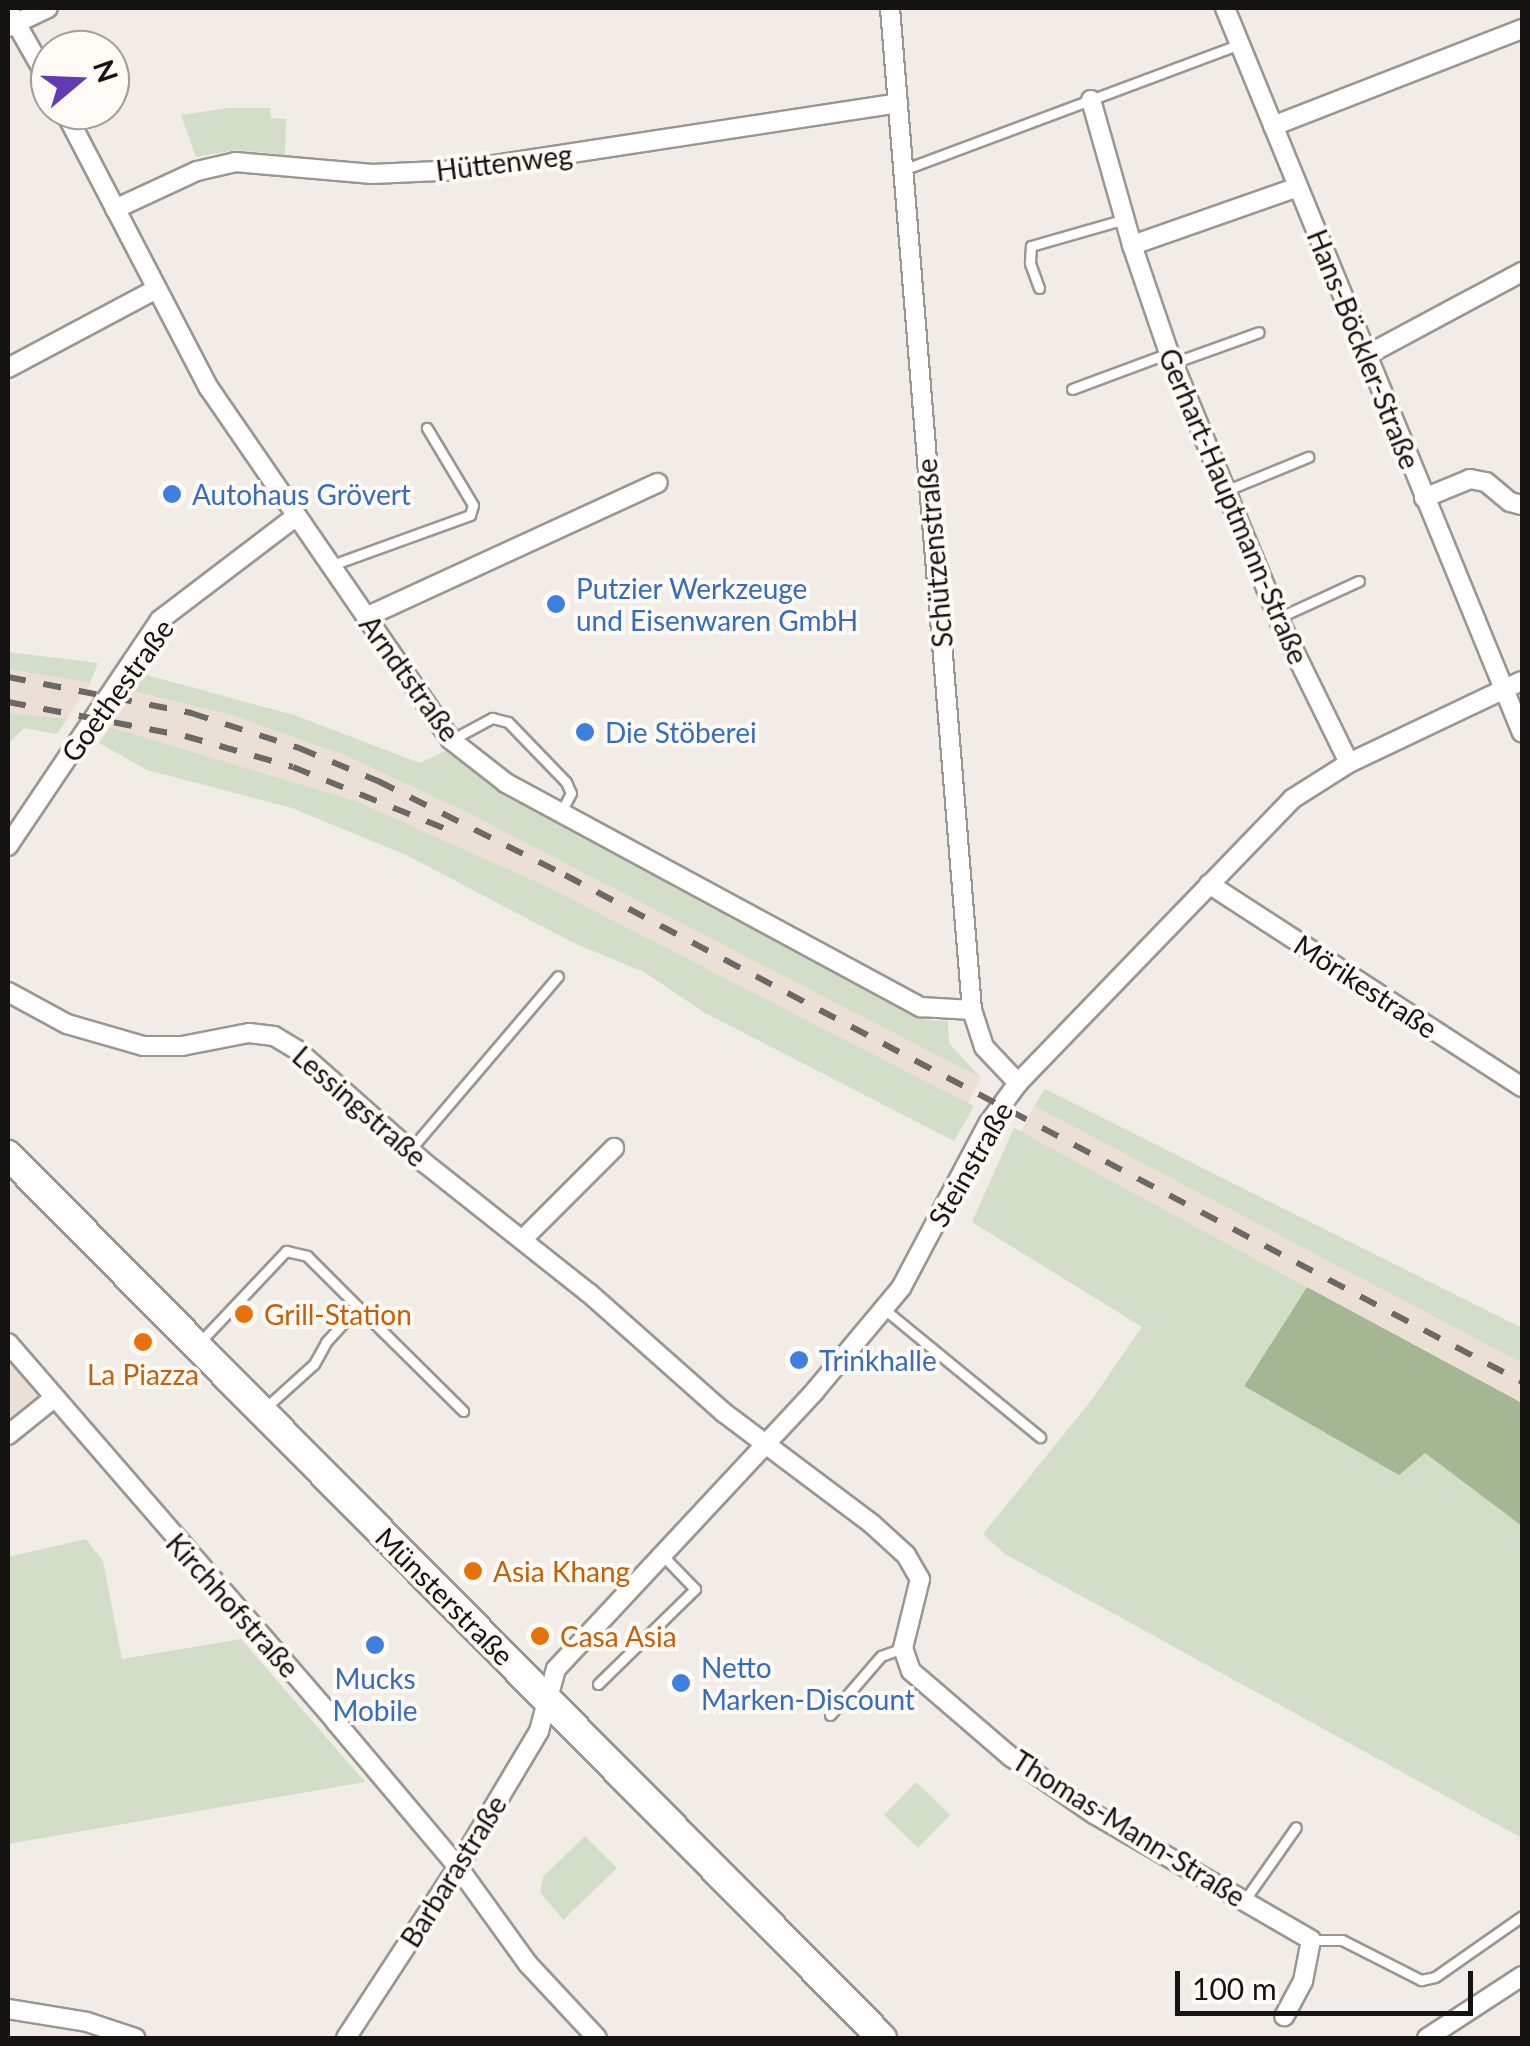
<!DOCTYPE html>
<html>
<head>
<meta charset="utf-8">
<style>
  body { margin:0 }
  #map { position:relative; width:1530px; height:2046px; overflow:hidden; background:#f2ece7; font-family:Lato,sans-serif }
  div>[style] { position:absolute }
  .built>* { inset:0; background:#ecdfd5 }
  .green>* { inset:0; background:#d2dec7 }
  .forest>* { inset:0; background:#a4b692 }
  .roads { filter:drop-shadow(2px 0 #9b9692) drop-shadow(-2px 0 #9b9692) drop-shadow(0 2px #9b9692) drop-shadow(0 -2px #9b9692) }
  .service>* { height:9px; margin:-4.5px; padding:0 4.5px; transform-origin:4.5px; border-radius:4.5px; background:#fff }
  .minor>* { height:18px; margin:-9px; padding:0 9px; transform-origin:9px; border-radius:9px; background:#fff }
  .primary>* { height:28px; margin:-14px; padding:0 14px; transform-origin:14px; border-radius:14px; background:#fff }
  .rail>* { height:6px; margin-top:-3px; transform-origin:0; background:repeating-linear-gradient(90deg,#6c6865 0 18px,transparent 0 36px) }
  .dots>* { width:28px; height:28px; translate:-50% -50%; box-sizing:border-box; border:5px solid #fefaf6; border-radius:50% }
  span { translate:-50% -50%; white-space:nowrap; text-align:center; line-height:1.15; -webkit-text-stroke:8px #fefaf6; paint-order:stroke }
  .street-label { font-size:28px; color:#151311 }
  .shop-label { font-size:28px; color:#366cbe }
  .left { translate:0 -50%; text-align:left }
  .food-label { font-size:28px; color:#c56008 }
  .frame { position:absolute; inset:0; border:10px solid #151311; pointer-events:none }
  .north { position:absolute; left:30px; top:30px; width:100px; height:100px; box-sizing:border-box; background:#fefaf6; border:2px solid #a19e9a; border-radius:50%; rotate:71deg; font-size:28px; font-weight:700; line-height:40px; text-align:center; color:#151311 }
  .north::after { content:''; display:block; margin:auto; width:35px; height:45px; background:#643ab2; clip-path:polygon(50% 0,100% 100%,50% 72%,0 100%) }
  .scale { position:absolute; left:1175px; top:1971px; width:298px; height:45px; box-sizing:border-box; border:5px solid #151311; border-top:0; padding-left:12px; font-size:30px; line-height:35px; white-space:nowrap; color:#151311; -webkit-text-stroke:8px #fefaf6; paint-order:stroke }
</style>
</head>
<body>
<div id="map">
  <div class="built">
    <div style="clip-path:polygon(8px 669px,90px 683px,67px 719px,8px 713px)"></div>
    <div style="clip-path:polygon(133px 691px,231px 715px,343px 755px,468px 813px,981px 1078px,968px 1103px,548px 887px,356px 801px,110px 727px)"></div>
    <div style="clip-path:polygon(1034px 1106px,1522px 1363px,1522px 1403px,1021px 1132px)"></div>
    <div style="clip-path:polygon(8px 1356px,41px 1396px,8px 1423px)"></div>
  </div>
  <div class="green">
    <div style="clip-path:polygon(227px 108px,270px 108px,271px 118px,286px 119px,285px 155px,236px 150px,196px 157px,181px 115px)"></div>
    <div style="clip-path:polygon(8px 652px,98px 663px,90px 683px,8px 669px)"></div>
    <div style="clip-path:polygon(143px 674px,294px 715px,420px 763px,447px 750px,494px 787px,669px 883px,926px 1020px,948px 1021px,949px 1043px,981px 1078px,468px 813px,344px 755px,231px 715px,133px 691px)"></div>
    <div style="clip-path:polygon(8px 713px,67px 719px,57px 734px,24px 728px,8px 744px)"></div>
    <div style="clip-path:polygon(110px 727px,356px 801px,548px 887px,974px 1106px,954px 1141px,705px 1013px,644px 972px,576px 944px,406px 855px,292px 808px,147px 770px,99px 743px)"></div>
    <div style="clip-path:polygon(1045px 1089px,1522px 1328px,1522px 1363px,1034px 1106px)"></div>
    <div style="clip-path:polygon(1014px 1128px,1307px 1287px,1244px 1385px,1425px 1453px,1522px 1526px,1522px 1838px,1005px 1554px,983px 1534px,1090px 1402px,1142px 1327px,972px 1222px)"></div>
    <div style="clip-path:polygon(86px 1539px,103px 1561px,122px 1659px,241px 1639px,365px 1782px,8px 1844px,8px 1557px)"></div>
    <div style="clip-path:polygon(916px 1782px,950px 1815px,918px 1848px,884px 1815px)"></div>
    <div style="clip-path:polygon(585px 1836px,617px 1868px,563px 1920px,540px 1892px,543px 1877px)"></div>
  </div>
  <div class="forest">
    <div style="clip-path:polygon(1307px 1287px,1522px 1403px,1522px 1526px,1425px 1453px,1399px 1475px,1244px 1386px)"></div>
  </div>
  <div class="roads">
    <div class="service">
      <div style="left:903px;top:170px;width:360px;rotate:-20.5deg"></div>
      <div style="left:1039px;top:288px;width:27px;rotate:-110deg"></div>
      <div style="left:1030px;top:263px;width:17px;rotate:-87deg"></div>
      <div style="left:1031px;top:246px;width:98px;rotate:-16deg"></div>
      <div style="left:1173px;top:363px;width:91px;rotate:-19.8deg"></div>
      <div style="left:1072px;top:389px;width:103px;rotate:-20.4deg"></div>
      <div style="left:1225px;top:491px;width:90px;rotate:-22.3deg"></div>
      <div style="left:332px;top:565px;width:147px;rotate:-19.9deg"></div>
      <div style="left:470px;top:515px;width:10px;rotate:-73deg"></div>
      <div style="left:473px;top:505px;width:90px;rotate:-120.9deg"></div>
      <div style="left:1278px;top:618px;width:89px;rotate:-24.6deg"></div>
      <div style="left:451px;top:740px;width:47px;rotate:-28.2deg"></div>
      <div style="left:492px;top:718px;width:16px;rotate:14deg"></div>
      <div style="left:508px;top:722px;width:83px;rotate:46deg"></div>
      <div style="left:566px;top:782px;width:12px;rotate:66deg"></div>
      <div style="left:571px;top:793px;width:21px;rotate:118deg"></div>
      <div style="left:410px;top:1150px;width:228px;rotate:-49.6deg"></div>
      <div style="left:884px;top:1309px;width:202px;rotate:39.4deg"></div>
      <div style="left:199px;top:1343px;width:127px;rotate:-46.6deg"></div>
      <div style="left:286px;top:1251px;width:22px;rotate:13deg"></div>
      <div style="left:307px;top:1256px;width:72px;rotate:45deg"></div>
      <div style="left:264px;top:1409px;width:67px;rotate:-42deg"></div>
      <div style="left:314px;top:1364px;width:25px;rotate:-61deg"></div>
      <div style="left:326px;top:1342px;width:47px;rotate:-47.6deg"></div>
      <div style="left:358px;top:1307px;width:148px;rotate:44.7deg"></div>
      <div style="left:598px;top:1684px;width:136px;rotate:-44.4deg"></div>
      <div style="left:695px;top:1589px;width:46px;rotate:-134.1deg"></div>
      <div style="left:830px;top:1715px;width:78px;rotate:-49.2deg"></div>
      <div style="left:881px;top:1656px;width:23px;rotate:-20deg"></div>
      <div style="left:1244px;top:1901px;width:90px;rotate:-54.9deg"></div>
      <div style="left:1311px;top:1940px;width:31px"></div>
      <div style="left:1342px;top:1940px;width:89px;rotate:26.9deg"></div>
      <div style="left:1421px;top:1980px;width:14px;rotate:-12deg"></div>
      <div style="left:1435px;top:1977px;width:106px;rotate:-35deg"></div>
    </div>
    <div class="minor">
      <div style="left:890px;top:8px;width:1005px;rotate:85.32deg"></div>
      <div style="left:972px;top:1010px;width:39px;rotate:72deg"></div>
      <div style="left:984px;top:1047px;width:50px;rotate:46.6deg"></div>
      <div style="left:1225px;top:8px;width:783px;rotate:67.72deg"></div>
      <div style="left:8px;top:9px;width:85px;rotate:60.4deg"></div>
      <div style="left:8px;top:27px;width:44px;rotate:-25.4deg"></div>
      <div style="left:1091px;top:100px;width:151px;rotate:74.2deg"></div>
      <div style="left:64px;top:110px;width:314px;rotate:62.5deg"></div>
      <div style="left:209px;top:388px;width:427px;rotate:55.5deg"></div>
      <div style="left:451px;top:740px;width:70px;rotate:38deg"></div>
      <div style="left:506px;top:783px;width:472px;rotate:28.4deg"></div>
      <div style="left:921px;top:1007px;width:51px;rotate:3.4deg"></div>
      <div style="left:1273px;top:126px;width:267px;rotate:-21.3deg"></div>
      <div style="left:1298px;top:187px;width:176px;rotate:160.7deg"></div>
      <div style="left:1132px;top:245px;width:114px;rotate:71.1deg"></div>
      <div style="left:1169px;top:353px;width:287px;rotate:67.6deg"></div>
      <div style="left:1278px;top:618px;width:161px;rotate:63.9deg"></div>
      <div style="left:115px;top:209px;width:90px;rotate:-24.9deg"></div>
      <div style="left:197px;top:171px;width:39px;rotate:-13deg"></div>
      <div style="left:235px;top:162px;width:138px;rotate:5deg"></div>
      <div style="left:372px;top:174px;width:89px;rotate:-2.6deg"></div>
      <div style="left:461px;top:170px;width:442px;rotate:-8.7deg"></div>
      <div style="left:1367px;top:355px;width:176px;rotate:-28.2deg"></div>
      <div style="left:8px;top:368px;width:166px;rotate:-28deg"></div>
      <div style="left:1424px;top:498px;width:50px;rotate:-22.4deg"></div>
      <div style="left:1470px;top:479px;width:16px;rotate:11deg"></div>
      <div style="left:1486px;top:482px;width:31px;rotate:40deg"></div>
      <div style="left:1510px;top:502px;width:12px;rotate:14deg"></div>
      <div style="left:366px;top:617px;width:321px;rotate:-24.7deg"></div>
      <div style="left:8px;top:846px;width:272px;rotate:-56.1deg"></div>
      <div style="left:160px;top:620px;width:170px;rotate:-37.3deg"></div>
      <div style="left:1209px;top:884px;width:373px;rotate:33deg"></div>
      <div style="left:8px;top:992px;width:67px;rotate:28.5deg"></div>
      <div style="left:67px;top:1024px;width:79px;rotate:16.1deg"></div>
      <div style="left:143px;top:1046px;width:39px"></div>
      <div style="left:182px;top:1046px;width:68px;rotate:-11deg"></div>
      <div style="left:249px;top:1033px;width:25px;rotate:7deg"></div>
      <div style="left:274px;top:1036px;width:27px;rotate:31deg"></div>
      <div style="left:297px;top:1050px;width:172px;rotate:41.5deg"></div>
      <div style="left:426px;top:1164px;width:208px;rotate:38.4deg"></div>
      <div style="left:589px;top:1293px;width:179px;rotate:41.6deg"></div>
      <div style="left:723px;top:1412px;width:186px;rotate:36.9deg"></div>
      <div style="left:872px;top:1524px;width:46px;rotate:42.4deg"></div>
      <div style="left:906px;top:1555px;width:28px;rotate:60deg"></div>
      <div style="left:920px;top:1579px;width:71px;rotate:103.8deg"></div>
      <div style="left:903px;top:1648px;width:24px;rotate:71deg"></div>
      <div style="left:911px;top:1671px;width:132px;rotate:40.7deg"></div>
      <div style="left:1011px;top:1757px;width:101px;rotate:34.5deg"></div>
      <div style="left:1094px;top:1814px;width:251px;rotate:30.1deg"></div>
      <div style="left:1311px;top:1940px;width:42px;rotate:101deg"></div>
      <div style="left:1303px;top:1981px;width:40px;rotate:118deg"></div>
      <div style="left:523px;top:1239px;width:129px;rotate:-45deg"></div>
      <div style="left:8px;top:1343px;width:500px;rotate:49.1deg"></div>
      <div style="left:335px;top:1721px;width:191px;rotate:49.9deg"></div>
      <div style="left:458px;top:1867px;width:120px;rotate:54.2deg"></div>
      <div style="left:528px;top:1964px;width:101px;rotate:47deg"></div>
      <div style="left:8px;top:1435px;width:59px;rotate:-38.8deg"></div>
      <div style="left:8px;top:2009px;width:80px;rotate:9.3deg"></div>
      <div style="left:87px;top:2022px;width:51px;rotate:18.4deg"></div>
      <div style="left:346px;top:2038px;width:204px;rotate:-56.8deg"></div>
      <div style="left:458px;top:1867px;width:158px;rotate:-59.2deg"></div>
      <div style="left:539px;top:1731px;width:64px;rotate:-74.7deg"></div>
      <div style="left:556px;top:1669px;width:379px;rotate:-47deg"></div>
      <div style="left:814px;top:1392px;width:136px;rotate:-50.1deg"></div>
      <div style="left:901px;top:1288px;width:186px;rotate:-62.1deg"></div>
      <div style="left:988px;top:1124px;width:51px;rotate:-53.8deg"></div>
      <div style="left:1018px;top:1083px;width:395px;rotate:-46deg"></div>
      <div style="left:1292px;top:799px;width:67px;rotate:-32.3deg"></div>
      <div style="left:1349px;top:763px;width:191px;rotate:-25.4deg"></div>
      <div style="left:1427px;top:2038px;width:113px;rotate:-33.1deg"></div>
    </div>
    <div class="primary">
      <div style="left:8px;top:1155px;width:1242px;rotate:45.29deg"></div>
    </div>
  </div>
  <div class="rail">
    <div style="left:8px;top:677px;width:187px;rotate:11.1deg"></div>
    <div style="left:191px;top:713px;width:114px;rotate:18deg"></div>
    <div style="left:299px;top:748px;width:86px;rotate:22.7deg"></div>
    <div style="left:378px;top:781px;width:209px;rotate:26.7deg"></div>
    <div style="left:565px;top:875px;width:1083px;rotate:27.91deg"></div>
    <div style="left:8px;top:702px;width:180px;rotate:10.9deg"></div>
    <div style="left:185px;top:736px;width:112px;rotate:16deg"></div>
    <div style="left:293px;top:767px;width:165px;rotate:22.1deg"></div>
  </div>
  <div class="dots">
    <div style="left:172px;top:494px;background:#3f7fe0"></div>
    <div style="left:556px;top:604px;background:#3f7fe0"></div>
    <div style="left:585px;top:732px;background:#3f7fe0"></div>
    <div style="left:244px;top:1314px;background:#e8710a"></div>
    <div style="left:143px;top:1342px;background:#e8710a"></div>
    <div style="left:799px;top:1360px;background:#3f7fe0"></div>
    <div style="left:473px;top:1571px;background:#e8710a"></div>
    <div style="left:540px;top:1636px;background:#e8710a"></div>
    <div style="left:375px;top:1645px;background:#3f7fe0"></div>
    <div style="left:681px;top:1683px;background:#3f7fe0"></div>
  </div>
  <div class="street-label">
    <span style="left:504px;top:162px;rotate:-7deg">Hüttenweg</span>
    <span style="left:1364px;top:349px;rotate:68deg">Hans-Böckler-Straße</span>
    <span style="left:1234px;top:506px;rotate:67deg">Gerhart-Hauptmann-Straße</span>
    <span style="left:934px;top:553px;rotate:-95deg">Schützenstraße</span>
    <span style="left:410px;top:678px;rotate:54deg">Arndtstraße</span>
    <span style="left:117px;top:690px;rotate:-54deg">Goethestraße</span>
    <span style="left:1366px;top:986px;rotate:33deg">Mörikestraße</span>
    <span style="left:360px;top:1106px;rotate:41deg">Lessingstraße</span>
    <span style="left:970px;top:1164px;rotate:-60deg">Steinstraße</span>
    <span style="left:445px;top:1596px;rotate:45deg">Münsterstraße</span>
    <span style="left:233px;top:1605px;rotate:48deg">Kirchhofstraße</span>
    <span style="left:1129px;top:1828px;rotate:32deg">Thomas-Mann-Straße</span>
    <span style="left:453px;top:1871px;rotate:-58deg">Barbarastraße</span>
  </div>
  <div class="shop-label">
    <span class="left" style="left:192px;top:494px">Autohaus Grövert</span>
    <span class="left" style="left:576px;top:604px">Putzier Werkzeuge<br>und Eisenwaren GmbH</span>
    <span class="left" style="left:605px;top:732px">Die Stöberei</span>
    <span class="left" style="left:819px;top:1360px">Trinkhalle</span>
    <span class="left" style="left:701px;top:1683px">Netto<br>Marken-Discount</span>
    <span style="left:375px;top:1694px">Mucks<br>Mobile</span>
  </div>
  <div class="food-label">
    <span class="left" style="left:264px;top:1314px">Grill-Station</span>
    <span style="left:143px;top:1374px">La Piazza</span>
    <span class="left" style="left:493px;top:1571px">Asia Khang</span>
    <span class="left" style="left:560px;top:1636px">Casa Asia</span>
  </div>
  <div class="frame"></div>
  <div class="north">N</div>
  <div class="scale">100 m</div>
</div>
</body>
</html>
